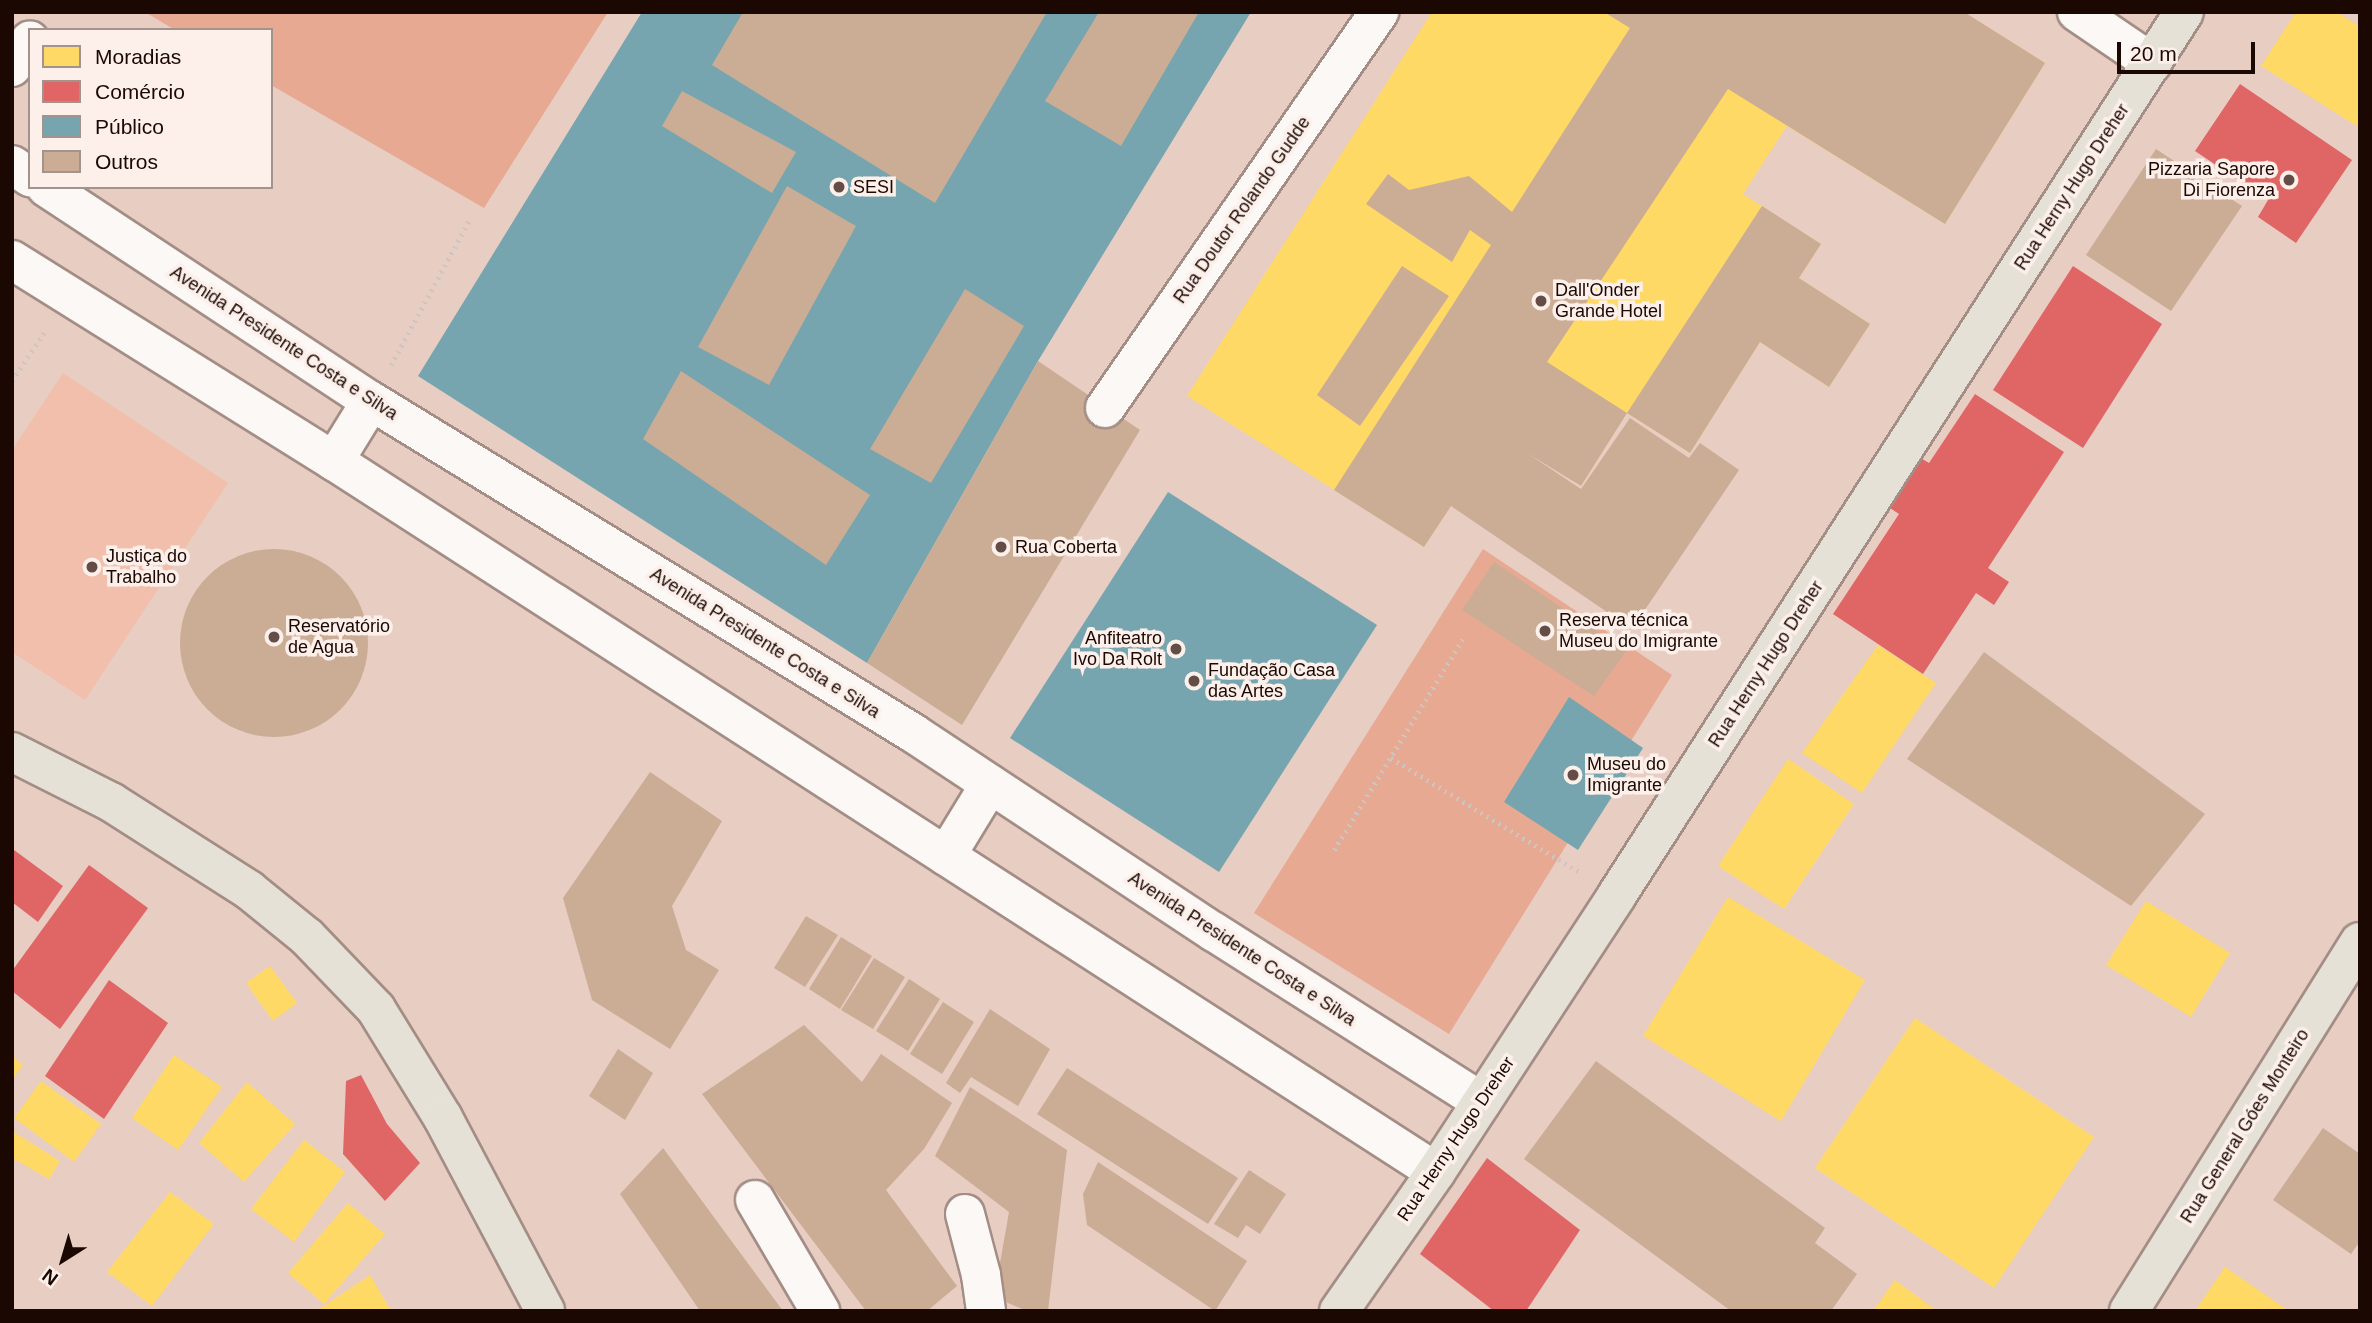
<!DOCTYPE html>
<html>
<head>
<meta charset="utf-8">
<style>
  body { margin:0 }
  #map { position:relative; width:2372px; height:1323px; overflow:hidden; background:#e8cdc3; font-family:Arial,sans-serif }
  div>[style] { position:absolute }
  .built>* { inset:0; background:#f1bfac }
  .green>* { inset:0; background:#e7a992 }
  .homes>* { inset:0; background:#ffd966 }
  .shops>* { inset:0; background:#e06666 }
  .public>* { inset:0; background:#76a5af }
  .building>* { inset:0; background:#cbac94 }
  .round { border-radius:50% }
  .path>* { height:4.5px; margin-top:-2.25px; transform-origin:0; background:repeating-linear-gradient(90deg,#cec5c3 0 2px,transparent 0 7px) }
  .roads { filter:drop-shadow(2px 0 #a38d85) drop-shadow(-2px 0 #a38d85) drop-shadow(0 2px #a38d85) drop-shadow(0 -2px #a38d85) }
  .minor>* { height:38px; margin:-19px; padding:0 19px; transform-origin:19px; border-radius:19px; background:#fcf8f6 }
  .major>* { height:38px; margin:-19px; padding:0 19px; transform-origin:19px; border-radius:19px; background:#e6e1d7 }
  .dots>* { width:19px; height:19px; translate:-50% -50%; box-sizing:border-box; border:4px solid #fdf0eb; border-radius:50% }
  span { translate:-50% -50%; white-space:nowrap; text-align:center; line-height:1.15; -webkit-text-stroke:7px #fdf0eb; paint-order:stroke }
  .poi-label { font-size:18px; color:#1c0803 }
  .right { translate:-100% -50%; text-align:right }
  .left { translate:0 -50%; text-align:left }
  .street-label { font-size:18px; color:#1c0803 }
  .frame { position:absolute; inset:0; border:14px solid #1c0803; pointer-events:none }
  .legend { position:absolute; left:28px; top:28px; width:245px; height:161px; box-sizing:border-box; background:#fdf0eb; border:2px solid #a3938e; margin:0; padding:9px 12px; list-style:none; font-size:21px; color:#1c0803 }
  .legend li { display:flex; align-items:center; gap:14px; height:35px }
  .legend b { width:35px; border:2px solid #a3938e }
  .north { position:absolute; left:28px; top:1225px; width:70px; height:70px; -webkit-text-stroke:5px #fdf0eb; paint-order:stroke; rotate:217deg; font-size:19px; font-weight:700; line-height:28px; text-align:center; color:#1c0803 }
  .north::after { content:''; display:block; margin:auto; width:24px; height:32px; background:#1c0803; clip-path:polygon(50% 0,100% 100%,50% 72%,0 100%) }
  .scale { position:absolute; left:2117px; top:42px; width:138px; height:32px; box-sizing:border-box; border:4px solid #1c0803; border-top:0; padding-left:9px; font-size:21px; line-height:24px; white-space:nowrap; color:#1c0803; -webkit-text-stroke:5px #fdf0eb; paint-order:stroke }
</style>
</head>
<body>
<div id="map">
  <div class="built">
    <div style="clip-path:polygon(63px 373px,228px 483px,85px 700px,12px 652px,12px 450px)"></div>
  </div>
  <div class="green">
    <div style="clip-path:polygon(145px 12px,608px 12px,484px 208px,271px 85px,271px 30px,175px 30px)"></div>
    <div style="clip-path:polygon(1483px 549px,1672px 675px,1449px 1034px,1254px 913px)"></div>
  </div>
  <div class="homes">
    <div style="clip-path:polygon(1432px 12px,1964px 12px,2045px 63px,1945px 224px,1787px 126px,1743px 194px,1821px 244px,1799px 278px,1870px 324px,1829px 387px,1760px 342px,1690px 453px,1627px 413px,1581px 486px,1499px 434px,1424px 547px,1187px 396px)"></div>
    <div style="clip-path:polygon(2296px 12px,2337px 12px,2360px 27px,2360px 128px,2261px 66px)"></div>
    <div style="clip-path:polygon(1878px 645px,1936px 683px,1862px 793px,1802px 753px)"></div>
    <div style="clip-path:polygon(1788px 759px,1854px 804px,1784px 909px,1718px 866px)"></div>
    <div style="clip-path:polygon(1728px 897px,1865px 980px,1781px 1121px,1643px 1036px)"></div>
    <div style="clip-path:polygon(2146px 901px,2230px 953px,2191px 1017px,2106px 965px)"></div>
    <div style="clip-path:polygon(270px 966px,297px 1003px,273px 1021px,246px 983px)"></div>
    <div style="clip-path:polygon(1915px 1018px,2094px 1137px,1994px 1288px,1815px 1168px)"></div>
    <div style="clip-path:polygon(174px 1055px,222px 1087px,178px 1150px,132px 1118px)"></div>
    <div style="clip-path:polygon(12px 1056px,23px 1065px,12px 1080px)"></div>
    <div style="clip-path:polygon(41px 1081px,101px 1124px,74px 1162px,14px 1118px)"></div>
    <div style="clip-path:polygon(247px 1082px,295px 1124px,244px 1182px,199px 1143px)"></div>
    <div style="clip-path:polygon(12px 1131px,60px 1161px,49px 1179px,12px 1158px)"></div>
    <div style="clip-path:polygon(304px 1140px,345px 1172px,294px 1242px,251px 1209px)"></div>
    <div style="clip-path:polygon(170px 1192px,214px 1224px,152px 1306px,107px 1272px)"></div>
    <div style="clip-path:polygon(348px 1203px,385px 1234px,324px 1304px,288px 1273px)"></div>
    <div style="clip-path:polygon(2225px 1267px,2289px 1311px,2195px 1311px)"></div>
    <div style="clip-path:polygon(370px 1275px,391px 1311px,316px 1311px)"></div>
    <div style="clip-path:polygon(1895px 1280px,1937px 1311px,1873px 1311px)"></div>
  </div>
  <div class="shops">
    <div style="clip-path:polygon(2240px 84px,2352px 160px,2296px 243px,2258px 217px,2268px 200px,2195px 151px)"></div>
    <div style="clip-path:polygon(2073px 266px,2162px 324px,2083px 448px,1993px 390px)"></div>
    <div style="clip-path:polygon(1975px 394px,2064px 452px,1988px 568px,2009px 582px,1994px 605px,1976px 593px,1923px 674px,1833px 614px,1899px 514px,1887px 506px,1919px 457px,1929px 463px)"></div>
    <div style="clip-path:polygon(14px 850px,63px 886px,38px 922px,12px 902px)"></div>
    <div style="clip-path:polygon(89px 865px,148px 908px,60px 1029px,12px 991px,12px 971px)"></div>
    <div style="clip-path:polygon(109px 980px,168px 1023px,104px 1119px,45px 1076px)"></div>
    <div style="clip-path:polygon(361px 1075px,387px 1124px,420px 1163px,385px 1201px,343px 1154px,346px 1081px)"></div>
    <div style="clip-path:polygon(1487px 1158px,1580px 1230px,1526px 1311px,1494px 1311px,1420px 1254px)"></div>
  </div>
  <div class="public">
    <div style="clip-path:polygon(642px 12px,1251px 12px,1038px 361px,867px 663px,418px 376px)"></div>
    <div style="clip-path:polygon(1168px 492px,1377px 625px,1219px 872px,1010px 738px)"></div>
    <div style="clip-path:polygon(1569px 697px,1643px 748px,1578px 850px,1504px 802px)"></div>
  </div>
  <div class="building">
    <div style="clip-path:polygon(743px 12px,1047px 12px,935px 203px,712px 65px)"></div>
    <div style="clip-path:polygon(1099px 12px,1199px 12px,1121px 146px,1045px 101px)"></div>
    <div style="clip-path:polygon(1604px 12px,1964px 12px,2045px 63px,1945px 224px,1728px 89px,1547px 362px,1627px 413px,1581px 486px,1527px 453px,1581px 489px,1630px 418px,1689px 458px,1700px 443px,1739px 470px,1632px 629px,1451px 506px,1424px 547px,1334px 490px,1491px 245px,1470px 230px,1452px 262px,1366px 204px,1388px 174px,1409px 190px,1469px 176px,1512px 212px,1630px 28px)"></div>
    <div style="clip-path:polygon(682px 91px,796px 152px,772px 193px,662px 126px)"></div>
    <div style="clip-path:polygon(2156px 149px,2242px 206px,2171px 311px,2086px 255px)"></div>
    <div style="clip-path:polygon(787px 186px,856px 226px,769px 385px,698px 347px)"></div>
    <div style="clip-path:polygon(1762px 206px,1821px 244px,1799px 278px,1870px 324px,1829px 387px,1760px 342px,1690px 453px,1627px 413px)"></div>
    <div style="clip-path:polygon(1402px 266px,1449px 296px,1360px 426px,1317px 395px)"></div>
    <div style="clip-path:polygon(965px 289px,1024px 326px,931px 483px,870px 449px)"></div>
    <div style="clip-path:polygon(1038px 361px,1140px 430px,962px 725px,867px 663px)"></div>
    <div style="clip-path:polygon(681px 371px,870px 495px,826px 565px,643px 439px)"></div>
    <div class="round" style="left:180px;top:549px;width:188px;height:188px"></div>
    <div style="clip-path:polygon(1494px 562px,1626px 651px,1594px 696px,1462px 610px)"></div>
    <div style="clip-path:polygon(1984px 652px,2205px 814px,2131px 906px,1907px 759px)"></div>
    <div style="clip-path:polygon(650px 772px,722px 821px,672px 906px,686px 950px,719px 970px,670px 1049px,592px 1000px,563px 898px)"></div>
    <div style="clip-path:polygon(806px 916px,838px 935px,805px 987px,774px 968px)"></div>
    <div style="clip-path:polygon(841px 937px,872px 956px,840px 1009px,809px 989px)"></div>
    <div style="clip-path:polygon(874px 958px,905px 977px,873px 1029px,841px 1010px)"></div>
    <div style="clip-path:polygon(909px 979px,940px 999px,908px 1051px,876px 1031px)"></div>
    <div style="clip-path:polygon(943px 1002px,974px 1022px,942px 1074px,910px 1054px)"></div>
    <div style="clip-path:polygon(990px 1009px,1050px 1049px,1018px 1106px,971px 1077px,960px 1093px,946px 1083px)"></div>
    <div style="clip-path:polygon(804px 1025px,862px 1082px,881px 1054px,952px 1103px,924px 1149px,886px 1190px,957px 1286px,927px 1311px,866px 1311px,702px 1094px)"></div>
    <div style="clip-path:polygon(618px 1049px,653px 1073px,625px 1120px,589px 1096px)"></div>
    <div style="clip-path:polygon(1596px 1061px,1825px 1228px,1815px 1243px,1857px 1274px,1831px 1311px,1731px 1311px,1524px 1159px)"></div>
    <div style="clip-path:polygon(1067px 1068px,1238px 1178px,1208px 1224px,1037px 1114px)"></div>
    <div style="clip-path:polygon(970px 1087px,1067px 1150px,1048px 1311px,1027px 1311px,994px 1297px,1009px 1212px,935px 1156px)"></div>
    <div style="clip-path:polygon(2323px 1128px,2360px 1154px,2360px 1241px,2351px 1254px,2273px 1200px)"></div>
    <div style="clip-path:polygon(663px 1148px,783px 1311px,700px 1311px,620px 1194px)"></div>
    <div style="clip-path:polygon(1098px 1162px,1247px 1261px,1215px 1311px,1087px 1225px,1083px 1194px)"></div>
    <div style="clip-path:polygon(1249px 1170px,1286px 1194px,1260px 1234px,1246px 1225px,1238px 1238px,1214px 1224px)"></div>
  </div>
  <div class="path">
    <div style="left:391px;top:365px;width:164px;rotate:-61.6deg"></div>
    <div style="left:12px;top:381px;width:60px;rotate:-56.6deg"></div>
    <div style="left:1391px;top:758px;width:222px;rotate:31.2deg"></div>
    <div style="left:1334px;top:850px;width:247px;rotate:-58.6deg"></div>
  </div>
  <div class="roads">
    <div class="minor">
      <div style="left:2077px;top:12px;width:91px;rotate:34.2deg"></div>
      <div style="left:12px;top:67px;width:32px;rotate:-56deg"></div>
      <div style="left:12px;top:165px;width:22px;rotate:34deg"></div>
      <div style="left:46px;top:187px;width:389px;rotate:33.4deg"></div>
      <div style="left:371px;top:401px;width:636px;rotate:31.49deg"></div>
      <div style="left:913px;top:733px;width:361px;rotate:33.5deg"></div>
      <div style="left:1214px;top:932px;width:317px;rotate:32.4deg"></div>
      <div style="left:12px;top:260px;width:380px;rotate:32deg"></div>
      <div style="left:334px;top:461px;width:1311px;rotate:32.83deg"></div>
      <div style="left:1105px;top:408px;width:482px;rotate:-55.3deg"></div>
      <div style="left:334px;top:461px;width:70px;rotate:-58.3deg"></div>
      <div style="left:946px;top:856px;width:84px;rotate:-58.6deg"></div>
      <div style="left:755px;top:1200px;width:129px;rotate:59.6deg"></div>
      <div style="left:965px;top:1214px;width:63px;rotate:75.3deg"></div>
      <div style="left:981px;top:1275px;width:36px;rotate:82deg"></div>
    </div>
    <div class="major">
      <div style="left:12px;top:752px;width:111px;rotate:26.8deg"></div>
      <div style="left:111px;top:802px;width:164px;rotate:32.5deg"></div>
      <div style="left:249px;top:890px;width:75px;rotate:39deg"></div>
      <div style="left:307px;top:937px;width:100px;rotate:46.2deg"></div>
      <div style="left:376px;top:1009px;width:128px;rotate:58.4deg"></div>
      <div style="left:443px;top:1118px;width:218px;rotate:62.1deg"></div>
      <div style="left:1339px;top:1311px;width:169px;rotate:-55.1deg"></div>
      <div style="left:1436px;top:1172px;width:331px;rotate:-56.8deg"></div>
      <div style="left:1617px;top:895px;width:1049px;rotate:-57.29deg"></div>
      <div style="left:2129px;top:1311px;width:435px;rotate:-58deg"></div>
    </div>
  </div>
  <div class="dots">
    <div style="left:2289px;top:180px;background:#634d46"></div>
    <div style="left:839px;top:187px;background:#634d46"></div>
    <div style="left:1541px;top:301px;background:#634d46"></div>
    <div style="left:1001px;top:547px;background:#634d46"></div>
    <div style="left:92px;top:567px;background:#634d46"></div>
    <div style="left:1545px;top:631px;background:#634d46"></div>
    <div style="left:274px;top:637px;background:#634d46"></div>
    <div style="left:1176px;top:649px;background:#634d46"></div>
    <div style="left:1194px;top:681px;background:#634d46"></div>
    <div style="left:1573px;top:775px;background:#634d46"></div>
  </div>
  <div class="poi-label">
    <span class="right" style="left:2275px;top:180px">Pizzaria Sapore<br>Di Fiorenza</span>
    <span class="left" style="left:853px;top:187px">SESI</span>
    <span class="left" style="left:1555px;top:301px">Dall'Onder<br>Grande Hotel</span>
    <span class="left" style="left:1015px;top:547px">Rua Coberta</span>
    <span class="left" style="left:106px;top:567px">Justiça do<br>Trabalho</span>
    <span class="left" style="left:1559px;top:631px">Reserva técnica<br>Museu do Imigrante</span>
    <span class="left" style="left:288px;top:637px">Reservatório<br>de Agua</span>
    <span class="right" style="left:1162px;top:649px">Anfiteatro<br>Ivo Da Rolt</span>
    <span class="left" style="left:1208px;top:681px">Fundação Casa<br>das Artes</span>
    <span class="left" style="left:1587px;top:775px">Museu do<br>Imigrante</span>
  </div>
  <div class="street-label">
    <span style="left:2072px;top:187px;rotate:-57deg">Rua Herny Hugo Dreher</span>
    <span style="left:1242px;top:210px;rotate:-55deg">Rua Doutor Rolando Gudde</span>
    <span style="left:284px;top:343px;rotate:33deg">Avenida Presidente Costa e Silva</span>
    <span style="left:765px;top:643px;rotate:32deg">Avenida Presidente Costa e Silva</span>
    <span style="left:1766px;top:664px;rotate:-57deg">Rua Herny Hugo Dreher</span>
    <span style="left:1242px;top:949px;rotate:33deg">Avenida Presidente Costa e Silva</span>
    <span style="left:2245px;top:1126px;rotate:-58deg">Rua General Góes Monteiro</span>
    <span style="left:1456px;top:1139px;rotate:-56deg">Rua Herny Hugo Dreher</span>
  </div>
  <div class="frame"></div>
  <ul class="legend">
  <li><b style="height:19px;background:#ffd966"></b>Moradias</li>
  <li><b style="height:19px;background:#e06666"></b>Comércio</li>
  <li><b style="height:19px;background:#76a5af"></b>Público</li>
  <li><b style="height:19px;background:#cbac94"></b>Outros</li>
  </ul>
  <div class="north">N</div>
  <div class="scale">20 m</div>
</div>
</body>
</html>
